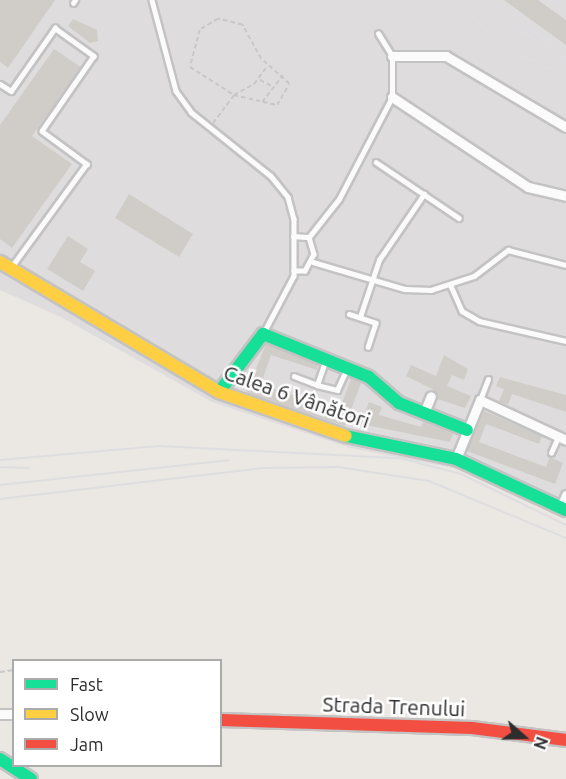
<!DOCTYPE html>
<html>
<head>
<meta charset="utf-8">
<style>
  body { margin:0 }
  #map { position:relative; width:566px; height:779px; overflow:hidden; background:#ebe7e2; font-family:Ubuntu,sans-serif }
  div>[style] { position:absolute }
  .industrial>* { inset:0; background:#dfdcde }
  .building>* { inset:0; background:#d0cdc9 }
  .path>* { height:1.5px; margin-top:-0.75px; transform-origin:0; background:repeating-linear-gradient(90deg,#c8c8c8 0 4.5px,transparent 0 7.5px) }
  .roads { filter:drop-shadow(2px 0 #c4c3c3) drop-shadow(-2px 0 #c4c3c3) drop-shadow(0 2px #c4c3c3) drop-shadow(0 -2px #c4c3c3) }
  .lane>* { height:4.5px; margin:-2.25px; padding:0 2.25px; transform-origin:2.25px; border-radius:2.25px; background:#fcfbfb }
  .street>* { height:9px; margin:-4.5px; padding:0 4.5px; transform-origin:4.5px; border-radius:4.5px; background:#fcfbfb }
  .fast>* { height:12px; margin:-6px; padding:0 6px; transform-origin:6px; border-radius:6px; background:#16e098 }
  .slow>* { height:12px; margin:-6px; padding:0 6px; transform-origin:6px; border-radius:6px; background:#ffcf43 }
  .jam>* { height:12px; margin:-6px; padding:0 6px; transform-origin:6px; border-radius:6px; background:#f24e42 }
  .rail>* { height:2px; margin:-1px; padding:0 1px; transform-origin:1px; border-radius:1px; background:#dedee0 }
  span { translate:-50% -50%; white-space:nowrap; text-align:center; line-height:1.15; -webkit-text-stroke:5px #fff; paint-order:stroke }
  .street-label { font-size:21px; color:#2d2d2d }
  .legend { position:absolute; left:12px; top:659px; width:210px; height:108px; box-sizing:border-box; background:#fff; border:2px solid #ababab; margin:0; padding:8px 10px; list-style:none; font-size:18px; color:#2d2d2d }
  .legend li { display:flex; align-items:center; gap:12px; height:30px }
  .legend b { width:30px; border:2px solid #ababab }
  .north { position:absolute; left:494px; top:707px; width:60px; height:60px; -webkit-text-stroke:4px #fff; paint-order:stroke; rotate:110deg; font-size:16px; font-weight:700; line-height:24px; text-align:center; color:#2d2d2d }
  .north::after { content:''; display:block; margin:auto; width:21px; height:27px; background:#2d2d2d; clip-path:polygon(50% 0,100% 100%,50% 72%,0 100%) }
</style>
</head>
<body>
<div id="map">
  <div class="industrial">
    <div style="clip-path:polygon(0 0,566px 0,566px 519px,463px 470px,351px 448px,212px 402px,61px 317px,0 290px)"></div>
  </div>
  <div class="building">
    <div style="clip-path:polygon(0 0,55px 0,8px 68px,0 62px)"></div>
    <div style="clip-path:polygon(504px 0,538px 0,566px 20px,566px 45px)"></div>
    <div style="clip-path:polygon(73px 19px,97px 30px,98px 41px,90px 43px,68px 26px)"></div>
    <div style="clip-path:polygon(54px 49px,81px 67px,32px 136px,72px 164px,12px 248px,0 239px,0 125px)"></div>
    <div style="clip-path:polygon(129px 194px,193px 234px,179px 257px,115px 218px)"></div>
    <div style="clip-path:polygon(68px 236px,88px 249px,80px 262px,95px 271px,83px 291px,47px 269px)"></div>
    <div style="clip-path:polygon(266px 344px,318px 365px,317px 370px,271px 355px,261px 384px,339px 411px,351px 379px,361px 383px,345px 426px,246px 393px)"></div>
    <div style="clip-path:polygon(444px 355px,468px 369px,464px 380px,452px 375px,447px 386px,471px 396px,465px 408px,437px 399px,434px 390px,406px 376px,411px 365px,436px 376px)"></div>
    <div style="clip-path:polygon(500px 377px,566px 395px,566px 412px,512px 394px,508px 405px,499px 401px,504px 389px,496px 386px)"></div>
    <div style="clip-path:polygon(369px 402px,382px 407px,379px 415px,421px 427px,423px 422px,453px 434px,450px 442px,361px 424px)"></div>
    <div style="clip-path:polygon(484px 411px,542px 436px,539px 444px,486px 424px,479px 442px,546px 467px,550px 457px,563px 463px,555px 484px,467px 451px)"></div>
  </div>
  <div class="path">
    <div style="left:260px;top:80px;width:16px;rotate:27deg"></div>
    <div style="left:262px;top:102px;width:34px;rotate:-52deg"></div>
    <div style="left:213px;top:123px;width:35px;rotate:-53deg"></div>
    <div style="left:234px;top:95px;width:44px;rotate:13.1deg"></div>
    <div style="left:277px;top:105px;width:24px;rotate:-60deg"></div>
    <div style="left:289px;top:84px;width:38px;rotate:-138deg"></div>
    <div style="left:261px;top:59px;width:39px;rotate:-119deg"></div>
    <div style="left:242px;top:25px;width:25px;rotate:-166deg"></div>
    <div style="left:218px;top:19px;width:21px;rotate:149deg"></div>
    <div style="left:200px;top:30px;width:38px;rotate:105deg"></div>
    <div style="left:190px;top:67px;width:52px;rotate:32.5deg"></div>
    <div style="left:234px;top:95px;width:23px;rotate:-29deg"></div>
    <div style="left:254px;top:84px;width:22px;rotate:-54deg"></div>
    <div style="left:0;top:672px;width:14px;rotate:-8deg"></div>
  </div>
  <div class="roads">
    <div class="lane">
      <div style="left:152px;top:0;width:94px;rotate:75.2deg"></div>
      <div style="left:176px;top:91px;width:26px;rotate:54deg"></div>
      <div style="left:191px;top:112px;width:102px;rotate:38.7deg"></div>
      <div style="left:271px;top:176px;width:27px;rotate:51deg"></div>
      <div style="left:288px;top:197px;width:23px;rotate:75deg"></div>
      <div style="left:294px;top:219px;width:57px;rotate:90deg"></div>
      <div style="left:294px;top:276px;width:64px;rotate:117.8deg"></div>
      <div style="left:73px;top:3px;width:4px;rotate:-56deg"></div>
      <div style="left:0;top:84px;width:13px;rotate:32deg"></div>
      <div style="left:11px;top:91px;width:77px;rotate:-55.1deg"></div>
      <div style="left:55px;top:28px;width:48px;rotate:35.7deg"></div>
      <div style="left:94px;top:56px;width:91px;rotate:124.7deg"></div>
      <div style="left:42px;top:131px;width:56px;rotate:36.3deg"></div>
      <div style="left:87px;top:164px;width:127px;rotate:126.1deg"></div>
      <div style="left:376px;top:162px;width:100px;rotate:34deg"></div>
      <div style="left:293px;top:236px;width:16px;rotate:4deg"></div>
      <div style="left:309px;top:237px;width:18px;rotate:74deg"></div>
      <div style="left:314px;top:254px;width:19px;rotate:118deg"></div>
      <div style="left:305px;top:271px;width:11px;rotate:180deg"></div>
      <div style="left:309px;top:237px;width:48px;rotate:-51.7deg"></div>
      <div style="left:339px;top:199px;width:115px;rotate:-62.5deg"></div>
      <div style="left:392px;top:97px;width:41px;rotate:-90deg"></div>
      <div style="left:392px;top:56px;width:26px;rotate:-122deg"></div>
      <div style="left:313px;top:262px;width:96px;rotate:16.4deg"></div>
      <div style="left:405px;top:289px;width:26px;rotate:2deg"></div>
      <div style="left:431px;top:290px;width:45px;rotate:-18deg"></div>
      <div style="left:474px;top:276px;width:43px;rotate:-37.4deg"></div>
      <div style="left:508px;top:250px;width:60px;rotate:14.5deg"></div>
      <div style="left:451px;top:286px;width:27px;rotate:66deg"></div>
      <div style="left:462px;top:311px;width:20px;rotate:30deg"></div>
      <div style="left:479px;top:321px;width:89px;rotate:12.9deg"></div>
      <div style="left:349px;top:314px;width:28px;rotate:18deg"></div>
      <div style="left:376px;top:323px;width:25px;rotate:108deg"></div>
      <div style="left:360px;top:317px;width:60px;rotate:-71.6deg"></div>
      <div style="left:379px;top:260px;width:80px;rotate:-55.7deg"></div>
      <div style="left:294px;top:376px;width:25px;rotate:21deg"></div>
      <div style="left:317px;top:385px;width:24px;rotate:-71deg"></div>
      <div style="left:317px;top:385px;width:21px;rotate:14deg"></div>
      <div style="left:337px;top:390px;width:23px;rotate:-65deg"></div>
      <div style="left:480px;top:400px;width:22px;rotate:-69deg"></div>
      <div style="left:551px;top:453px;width:17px;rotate:-66deg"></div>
    </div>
    <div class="street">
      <div style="left:392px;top:56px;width:54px"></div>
      <div style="left:446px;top:56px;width:139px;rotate:30.6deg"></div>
      <div style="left:392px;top:97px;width:163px;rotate:33.5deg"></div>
      <div style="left:528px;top:187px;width:39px;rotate:13deg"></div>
      <div style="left:424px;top:413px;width:18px;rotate:-68deg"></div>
      <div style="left:456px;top:459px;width:64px;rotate:-67.9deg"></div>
      <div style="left:480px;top:400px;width:95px;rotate:24.9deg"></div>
      <div style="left:561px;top:507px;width:13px;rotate:-67deg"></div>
      <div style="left:0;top:714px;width:14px"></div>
    </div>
    <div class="fast">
      <div style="left:219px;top:392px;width:73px;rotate:-52.8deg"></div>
      <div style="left:263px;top:334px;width:114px;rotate:22.1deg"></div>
      <div style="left:369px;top:377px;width:40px;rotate:41deg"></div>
      <div style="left:399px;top:403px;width:73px;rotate:21.7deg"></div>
      <div style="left:346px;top:436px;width:112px;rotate:11.8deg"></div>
      <div style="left:456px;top:459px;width:121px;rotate:24.9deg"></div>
      <div style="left:0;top:759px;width:37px;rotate:33deg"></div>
    </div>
    <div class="slow">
      <div style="left:0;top:262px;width:255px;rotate:30.7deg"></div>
      <div style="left:219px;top:392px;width:134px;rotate:19.1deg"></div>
    </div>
    <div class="jam">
      <div style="left:220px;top:720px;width:252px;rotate:1.8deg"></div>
      <div style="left:472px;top:728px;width:95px;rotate:7.3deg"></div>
    </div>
  </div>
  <div class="rail">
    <div style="left:452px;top:0;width:78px;rotate:40.8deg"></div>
    <div style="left:511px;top:51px;width:60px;rotate:24.4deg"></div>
    <div style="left:468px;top:0;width:114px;rotate:31deg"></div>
    <div style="left:490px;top:0;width:78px;rotate:36.1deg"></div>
    <div style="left:554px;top:0;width:15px;rotate:37deg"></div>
    <div style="left:0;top:460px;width:160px;rotate:-5deg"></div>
    <div style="left:159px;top:446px;width:241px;rotate:2.9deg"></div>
    <div style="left:400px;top:458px;width:63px;rotate:14.7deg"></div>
    <div style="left:461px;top:474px;width:117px;rotate:25.9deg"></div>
    <div style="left:0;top:467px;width:28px;rotate:2deg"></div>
    <div style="left:0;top:485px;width:230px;rotate:-6.2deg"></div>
    <div style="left:0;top:499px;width:265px;rotate:-6.7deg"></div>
    <div style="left:263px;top:468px;width:75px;rotate:-0.8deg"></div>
    <div style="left:338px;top:467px;width:92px;rotate:8.7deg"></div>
    <div style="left:429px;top:481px;width:148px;rotate:22.6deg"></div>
  </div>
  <div class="street-label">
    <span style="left:297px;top:396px;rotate:19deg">Calea 6 Vânători</span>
    <span style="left:394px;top:706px;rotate:2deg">Strada Trenului</span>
  </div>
  <ul class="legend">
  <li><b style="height:8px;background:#16e098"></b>Fast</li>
  <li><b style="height:8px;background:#ffcf43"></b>Slow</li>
  <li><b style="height:8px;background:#f24e42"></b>Jam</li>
  </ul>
  <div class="north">N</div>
</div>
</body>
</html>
